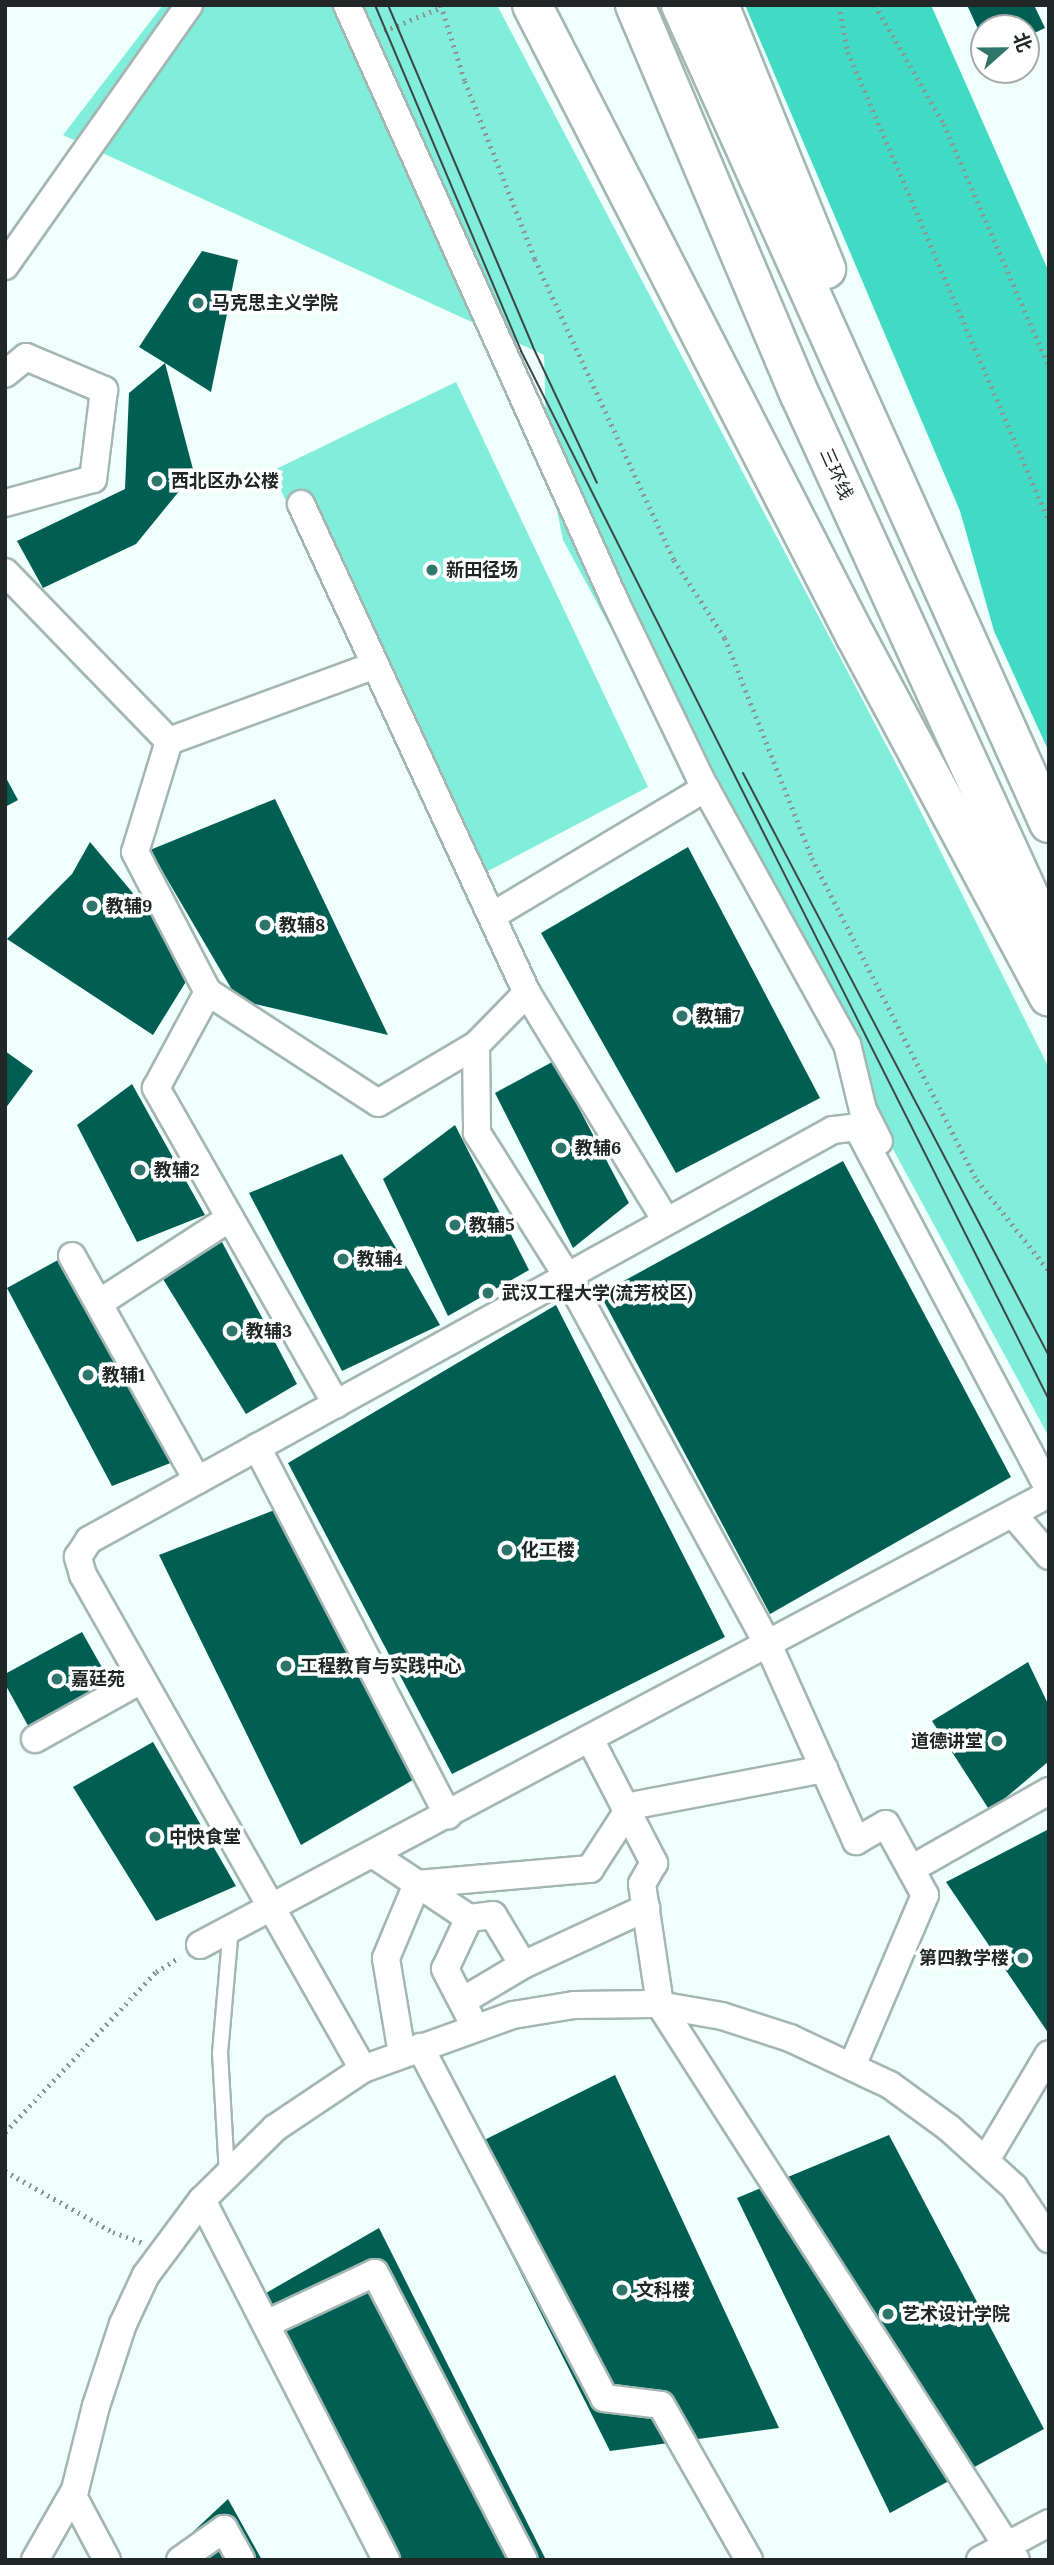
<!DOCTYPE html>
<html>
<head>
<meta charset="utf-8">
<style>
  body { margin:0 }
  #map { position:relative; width:1054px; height:2565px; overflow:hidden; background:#effffb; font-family:Lora,"Noto Sans SC",serif }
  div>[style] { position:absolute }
  .green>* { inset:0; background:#80eedb }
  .forest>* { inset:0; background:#41dac4 }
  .building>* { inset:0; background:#015e53 }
  .path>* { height:4.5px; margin-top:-2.25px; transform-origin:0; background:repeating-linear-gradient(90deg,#8b9694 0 2px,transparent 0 7px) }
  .roads { filter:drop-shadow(2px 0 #a4b6b2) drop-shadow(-2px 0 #a4b6b2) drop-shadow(0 2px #a4b6b2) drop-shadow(0 -2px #a4b6b2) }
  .service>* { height:14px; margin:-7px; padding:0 7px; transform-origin:7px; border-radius:7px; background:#fff }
  .minor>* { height:26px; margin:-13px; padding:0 13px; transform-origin:13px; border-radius:13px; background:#fff }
  .trunk>* { height:38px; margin:-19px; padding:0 19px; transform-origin:19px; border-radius:19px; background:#fff }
  .tram>* { height:2px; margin:-1px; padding:0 1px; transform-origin:1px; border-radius:1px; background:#3f4746 }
  .dots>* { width:19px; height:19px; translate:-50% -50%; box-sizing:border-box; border:4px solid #fff; border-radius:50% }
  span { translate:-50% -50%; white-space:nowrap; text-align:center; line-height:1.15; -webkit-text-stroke:7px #fff; paint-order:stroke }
  .poi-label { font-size:18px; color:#202726; font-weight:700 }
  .left { translate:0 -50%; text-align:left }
  .right { translate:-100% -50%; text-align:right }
  .street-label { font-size:18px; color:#202726 }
  .frame { position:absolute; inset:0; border:7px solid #202726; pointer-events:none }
  .north { position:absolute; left:970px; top:14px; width:70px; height:70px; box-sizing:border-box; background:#fff; border:2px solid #a6a9a8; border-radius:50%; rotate:69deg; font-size:19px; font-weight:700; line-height:28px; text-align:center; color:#202726 }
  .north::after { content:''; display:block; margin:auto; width:24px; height:32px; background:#2f756a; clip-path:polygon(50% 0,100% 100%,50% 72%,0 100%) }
</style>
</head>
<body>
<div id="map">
  <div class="green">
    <div style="clip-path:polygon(163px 5px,497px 5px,911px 792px,1049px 1068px,1049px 1437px,563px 540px,547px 461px,544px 355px,63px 135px)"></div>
    <div style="clip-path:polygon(456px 382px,648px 787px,465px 883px,272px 471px)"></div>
  </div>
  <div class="forest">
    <div style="clip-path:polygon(745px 5px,931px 5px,1049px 272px,1049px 752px,994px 631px,960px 511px)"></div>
  </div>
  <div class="building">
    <div style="clip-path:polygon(967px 5px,1034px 5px,1045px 28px,1026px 37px,1026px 28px,984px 28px,984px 42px)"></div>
    <div style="clip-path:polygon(202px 251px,238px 260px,211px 392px,165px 363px,194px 473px,136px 544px,43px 588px,17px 541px,125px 489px,129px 393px,165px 363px,139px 347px)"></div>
    <div style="clip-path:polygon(5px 776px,18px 800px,5px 807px)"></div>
    <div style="clip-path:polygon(275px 799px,388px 1035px,238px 1000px,150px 850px)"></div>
    <div style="clip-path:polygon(90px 842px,195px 967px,153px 1035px,7px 939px,72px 874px)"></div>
    <div style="clip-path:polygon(688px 847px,820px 1098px,676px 1173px,541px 933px)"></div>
    <div style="clip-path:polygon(5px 1051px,33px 1071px,5px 1109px)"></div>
    <div style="clip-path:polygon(554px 1061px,629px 1203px,573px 1248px,495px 1093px)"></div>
    <div style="clip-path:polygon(132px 1084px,205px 1215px,137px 1242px,77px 1125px)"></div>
    <div style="clip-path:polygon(455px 1125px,529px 1270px,448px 1316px,383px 1179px)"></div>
    <div style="clip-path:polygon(342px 1154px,440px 1325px,342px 1371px,249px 1193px)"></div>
    <div style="clip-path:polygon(843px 1161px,1011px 1477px,770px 1614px,600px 1294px)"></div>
    <div style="clip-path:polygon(222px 1242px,297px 1384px,246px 1414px,163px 1279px)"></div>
    <div style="clip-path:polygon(58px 1260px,173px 1462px,112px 1486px,7px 1288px)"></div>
    <div style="clip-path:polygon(556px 1305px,725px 1637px,452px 1774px,288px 1463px)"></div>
    <div style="clip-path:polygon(277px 1509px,418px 1777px,301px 1845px,159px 1555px)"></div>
    <div style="clip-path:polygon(82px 1632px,113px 1687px,31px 1731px,5px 1684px,5px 1674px)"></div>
    <div style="clip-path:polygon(1028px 1662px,1049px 1706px,1049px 1761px,990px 1811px,932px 1721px)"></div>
    <div style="clip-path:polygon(153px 1742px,236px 1886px,156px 1921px,73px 1787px)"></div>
    <div style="clip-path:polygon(1049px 1829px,1049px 2034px,946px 1882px)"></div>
    <div style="clip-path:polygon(615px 2075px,779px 2428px,610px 2451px,460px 2152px)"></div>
    <div style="clip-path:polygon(889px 2135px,1044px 2429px,890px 2513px,737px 2198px)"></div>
    <div style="clip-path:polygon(379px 2228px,546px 2560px,379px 2560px,247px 2304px)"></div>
    <div style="clip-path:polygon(228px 2499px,262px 2560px,163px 2560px)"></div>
  </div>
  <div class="path">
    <div style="left:441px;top:5px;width:80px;rotate:72.5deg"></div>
    <div style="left:465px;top:81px;width:191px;rotate:68.5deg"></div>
    <div style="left:535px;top:259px;width:332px;rotate:65.2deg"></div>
    <div style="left:674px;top:560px;width:93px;rotate:56.8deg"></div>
    <div style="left:725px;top:638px;width:237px;rotate:68.4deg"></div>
    <div style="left:812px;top:858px;width:362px;rotate:62.9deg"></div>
    <div style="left:977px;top:1180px;width:116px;rotate:51.6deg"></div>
    <div style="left:839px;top:5px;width:48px;rotate:79.2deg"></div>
    <div style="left:848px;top:52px;width:510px;rotate:66.8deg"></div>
    <div style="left:875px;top:5px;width:138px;rotate:59.9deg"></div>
    <div style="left:944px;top:124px;width:265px;rotate:66.6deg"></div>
    <div style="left:384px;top:31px;width:63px;rotate:-22.5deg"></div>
    <div style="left:5px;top:2132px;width:220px;rotate:-46.7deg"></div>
    <div style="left:156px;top:1972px;width:28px;rotate:-32deg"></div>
    <div style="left:5px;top:2171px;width:124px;rotate:29.5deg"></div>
    <div style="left:113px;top:2232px;width:32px;rotate:20deg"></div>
  </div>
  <div class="roads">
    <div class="service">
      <div style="left:227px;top:2174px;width:121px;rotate:-93.3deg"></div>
      <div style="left:220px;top:2053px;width:126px;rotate:-85deg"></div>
    </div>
    <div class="minor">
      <div style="left:347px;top:5px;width:653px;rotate:65.79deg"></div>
      <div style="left:615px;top:601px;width:196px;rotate:64.3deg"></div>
      <div style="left:700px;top:778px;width:304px;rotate:61.1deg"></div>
      <div style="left:847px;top:1044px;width:68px;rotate:76.4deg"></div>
      <div style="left:863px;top:1110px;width:35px;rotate:63deg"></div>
      <div style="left:5px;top:266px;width:319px;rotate:-54.8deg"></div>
      <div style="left:5px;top:374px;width:27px;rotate:-39deg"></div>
      <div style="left:26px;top:357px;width:85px;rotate:22.9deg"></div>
      <div style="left:104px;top:390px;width:90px;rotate:97deg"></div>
      <div style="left:93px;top:479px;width:91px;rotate:164.7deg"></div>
      <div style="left:301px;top:504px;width:539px;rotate:65.2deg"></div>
      <div style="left:527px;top:993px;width:267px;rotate:58.6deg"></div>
      <div style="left:5px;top:572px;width:235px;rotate:45.9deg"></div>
      <div style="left:169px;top:741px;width:116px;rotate:107deg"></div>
      <div style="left:135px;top:852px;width:158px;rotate:62.5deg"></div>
      <div style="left:208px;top:992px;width:203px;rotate:33.1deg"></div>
      <div style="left:378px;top:1103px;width:114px;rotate:-30.6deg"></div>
      <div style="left:476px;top:1045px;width:73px;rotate:-45.6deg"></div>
      <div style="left:169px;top:741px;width:209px;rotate:-20.2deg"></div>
      <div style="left:492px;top:916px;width:249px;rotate:-30.9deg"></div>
      <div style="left:208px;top:992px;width:109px;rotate:118.4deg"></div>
      <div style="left:156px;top:1088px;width:364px;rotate:60.3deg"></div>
      <div style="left:476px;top:1045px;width:88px;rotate:89.3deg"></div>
      <div style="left:477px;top:1133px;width:169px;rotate:57.8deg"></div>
      <div style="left:567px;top:1276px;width:419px;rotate:61.4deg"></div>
      <div style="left:768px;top:1644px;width:216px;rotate:65.9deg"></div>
      <div style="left:856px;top:1841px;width:34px;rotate:-30deg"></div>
      <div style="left:886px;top:1824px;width:81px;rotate:61.2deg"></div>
      <div style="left:925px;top:1895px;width:186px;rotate:113.1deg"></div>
      <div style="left:72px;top:1256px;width:257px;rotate:60.8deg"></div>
      <div style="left:99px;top:1303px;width:156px;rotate:-33deg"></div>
      <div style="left:257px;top:1447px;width:415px;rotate:62.6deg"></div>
      <div style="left:1013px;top:1514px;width:55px;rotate:49.4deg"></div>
      <div style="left:35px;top:1739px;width:121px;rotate:-29.1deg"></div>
      <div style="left:590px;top:1739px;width:140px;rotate:62.7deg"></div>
      <div style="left:654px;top:1863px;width:24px;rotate:120deg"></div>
      <div style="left:642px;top:1884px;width:122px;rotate:81.5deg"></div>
      <div style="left:660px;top:2005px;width:659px;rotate:57.32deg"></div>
      <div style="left:625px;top:1807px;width:203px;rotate:-10.8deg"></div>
      <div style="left:374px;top:1855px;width:114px;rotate:33.6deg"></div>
      <div style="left:469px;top:1918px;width:24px;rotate:-7deg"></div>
      <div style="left:493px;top:1915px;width:58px;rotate:59deg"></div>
      <div style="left:911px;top:1869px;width:159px;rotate:-29.5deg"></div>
      <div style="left:469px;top:1918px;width:56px;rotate:115.2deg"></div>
      <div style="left:445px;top:1969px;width:54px;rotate:62.5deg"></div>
      <div style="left:200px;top:1945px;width:961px;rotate:-27.98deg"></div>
      <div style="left:464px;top:2000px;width:69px;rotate:-30.7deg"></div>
      <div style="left:523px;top:1965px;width:136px;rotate:-24.9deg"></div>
      <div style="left:420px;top:2047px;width:396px;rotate:62.3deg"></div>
      <div style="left:604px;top:2398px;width:57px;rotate:7deg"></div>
      <div style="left:661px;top:2405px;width:178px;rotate:60.4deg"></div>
      <div style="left:402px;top:2054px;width:97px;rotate:-99.5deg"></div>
      <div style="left:386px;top:1958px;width:80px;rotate:-67.3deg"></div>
      <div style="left:417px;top:1884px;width:174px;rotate:-5deg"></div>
      <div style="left:590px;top:1869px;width:68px;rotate:-57deg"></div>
      <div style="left:363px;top:2069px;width:568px;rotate:-119.54deg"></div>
      <div style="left:83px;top:1575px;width:19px;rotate:-106deg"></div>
      <div style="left:78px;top:1557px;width:20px;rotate:-57deg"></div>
      <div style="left:89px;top:1540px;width:849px;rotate:-28.86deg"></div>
      <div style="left:833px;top:1130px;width:24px;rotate:-7deg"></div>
      <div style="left:857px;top:1127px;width:411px;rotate:62.1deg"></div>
      <div style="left:986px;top:2160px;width:123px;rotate:-59.3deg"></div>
      <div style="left:202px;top:2200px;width:404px;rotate:62.9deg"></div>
      <div style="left:266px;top:2324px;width:120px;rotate:-25.1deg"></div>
      <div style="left:375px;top:2273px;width:323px;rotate:62.6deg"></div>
      <div style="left:73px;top:2496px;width:72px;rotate:62deg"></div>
      <div style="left:35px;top:2560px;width:81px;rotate:-60.3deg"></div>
      <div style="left:75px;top:2490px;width:87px;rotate:-76deg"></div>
      <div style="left:96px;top:2406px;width:86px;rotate:-71.8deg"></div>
      <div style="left:123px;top:2324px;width:54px;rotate:-64.9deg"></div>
      <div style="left:146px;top:2275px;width:94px;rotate:-53.3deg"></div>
      <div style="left:202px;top:2200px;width:103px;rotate:-44.6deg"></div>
      <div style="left:275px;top:2128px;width:106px;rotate:-33.8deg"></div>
      <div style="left:363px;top:2069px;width:159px;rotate:-19.8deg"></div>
      <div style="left:513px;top:2015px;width:62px;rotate:-9.3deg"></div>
      <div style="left:574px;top:2005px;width:79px;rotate:-0.7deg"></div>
      <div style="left:653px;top:2004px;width:70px;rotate:9.9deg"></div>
      <div style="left:722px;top:2016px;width:71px;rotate:17.9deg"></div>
      <div style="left:790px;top:2038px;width:110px;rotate:25.2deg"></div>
      <div style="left:890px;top:2085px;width:73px;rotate:36.1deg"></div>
      <div style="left:949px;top:2128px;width:88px;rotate:42.2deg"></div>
      <div style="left:1014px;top:2187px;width:63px;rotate:56.1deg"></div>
      <div style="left:180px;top:2560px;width:54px;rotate:-35.2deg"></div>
      <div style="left:224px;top:2529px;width:35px;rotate:61deg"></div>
      <div style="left:980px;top:2560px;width:78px;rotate:-28.2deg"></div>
    </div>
    <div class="trunk">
      <div style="left:532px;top:5px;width:710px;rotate:62.86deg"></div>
      <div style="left:856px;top:637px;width:408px;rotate:61.8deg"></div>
      <div style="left:635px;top:5px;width:423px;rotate:67.1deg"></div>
      <div style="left:800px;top:395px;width:598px;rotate:65.41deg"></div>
      <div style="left:681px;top:5px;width:897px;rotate:65.78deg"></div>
      <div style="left:719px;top:5px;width:285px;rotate:67.9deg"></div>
    </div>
  </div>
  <div class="tram">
    <div style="left:375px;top:5px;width:376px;rotate:67.1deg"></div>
    <div style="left:521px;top:351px;width:1174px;rotate:63.28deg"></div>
    <div style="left:388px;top:5px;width:371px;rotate:67deg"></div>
    <div style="left:533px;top:347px;width:150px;rotate:64.8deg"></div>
    <div style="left:743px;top:773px;width:658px;rotate:62.31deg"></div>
  </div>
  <div class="dots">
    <div style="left:198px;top:303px;background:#2f756a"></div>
    <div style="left:157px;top:481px;background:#2f756a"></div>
    <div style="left:432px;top:570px;background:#2f756a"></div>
    <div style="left:92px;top:906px;background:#2f756a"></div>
    <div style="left:265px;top:925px;background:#2f756a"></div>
    <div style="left:682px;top:1016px;background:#2f756a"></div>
    <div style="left:561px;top:1148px;background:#2f756a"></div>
    <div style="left:140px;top:1170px;background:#2f756a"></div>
    <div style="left:455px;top:1225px;background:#2f756a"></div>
    <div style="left:343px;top:1259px;background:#2f756a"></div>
    <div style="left:488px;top:1293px;background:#2f756a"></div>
    <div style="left:232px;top:1331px;background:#2f756a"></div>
    <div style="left:88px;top:1375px;background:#2f756a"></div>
    <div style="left:507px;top:1550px;background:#2f756a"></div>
    <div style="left:286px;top:1666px;background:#2f756a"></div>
    <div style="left:57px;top:1679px;background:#2f756a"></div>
    <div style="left:997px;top:1741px;background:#2f756a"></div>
    <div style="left:155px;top:1837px;background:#2f756a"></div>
    <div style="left:1023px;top:1958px;background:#2f756a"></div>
    <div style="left:622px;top:2290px;background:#2f756a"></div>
    <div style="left:888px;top:2314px;background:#2f756a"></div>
  </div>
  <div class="poi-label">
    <span class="left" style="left:212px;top:303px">马克思主义学院</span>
    <span class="left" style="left:171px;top:481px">西北区办公楼</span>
    <span class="left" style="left:446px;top:570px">新田径场</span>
    <span class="left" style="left:106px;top:906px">教辅9</span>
    <span class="left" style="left:279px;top:925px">教辅8</span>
    <span class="left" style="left:696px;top:1016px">教辅7</span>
    <span class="left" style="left:575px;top:1148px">教辅6</span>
    <span class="left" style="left:154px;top:1170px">教辅2</span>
    <span class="left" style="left:469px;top:1225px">教辅5</span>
    <span class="left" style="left:357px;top:1259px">教辅4</span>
    <span class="left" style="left:502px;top:1293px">武汉工程大学(流芳校区)</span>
    <span class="left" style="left:246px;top:1331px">教辅3</span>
    <span class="left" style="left:102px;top:1375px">教辅1</span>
    <span class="left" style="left:521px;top:1550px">化工楼</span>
    <span class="left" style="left:300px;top:1666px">工程教育与实践中心</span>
    <span class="left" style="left:71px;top:1679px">嘉廷苑</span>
    <span class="right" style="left:983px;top:1741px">道德讲堂</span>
    <span class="left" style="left:169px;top:1837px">中快食堂</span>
    <span class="right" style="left:1009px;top:1958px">第四教学楼</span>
    <span class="left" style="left:636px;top:2290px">文科楼</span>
    <span class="left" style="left:902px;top:2314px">艺术设计学院</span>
  </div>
  <div class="street-label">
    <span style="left:836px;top:474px;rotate:66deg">三环线</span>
  </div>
  <div class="frame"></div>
  <div class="north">北</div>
</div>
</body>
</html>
